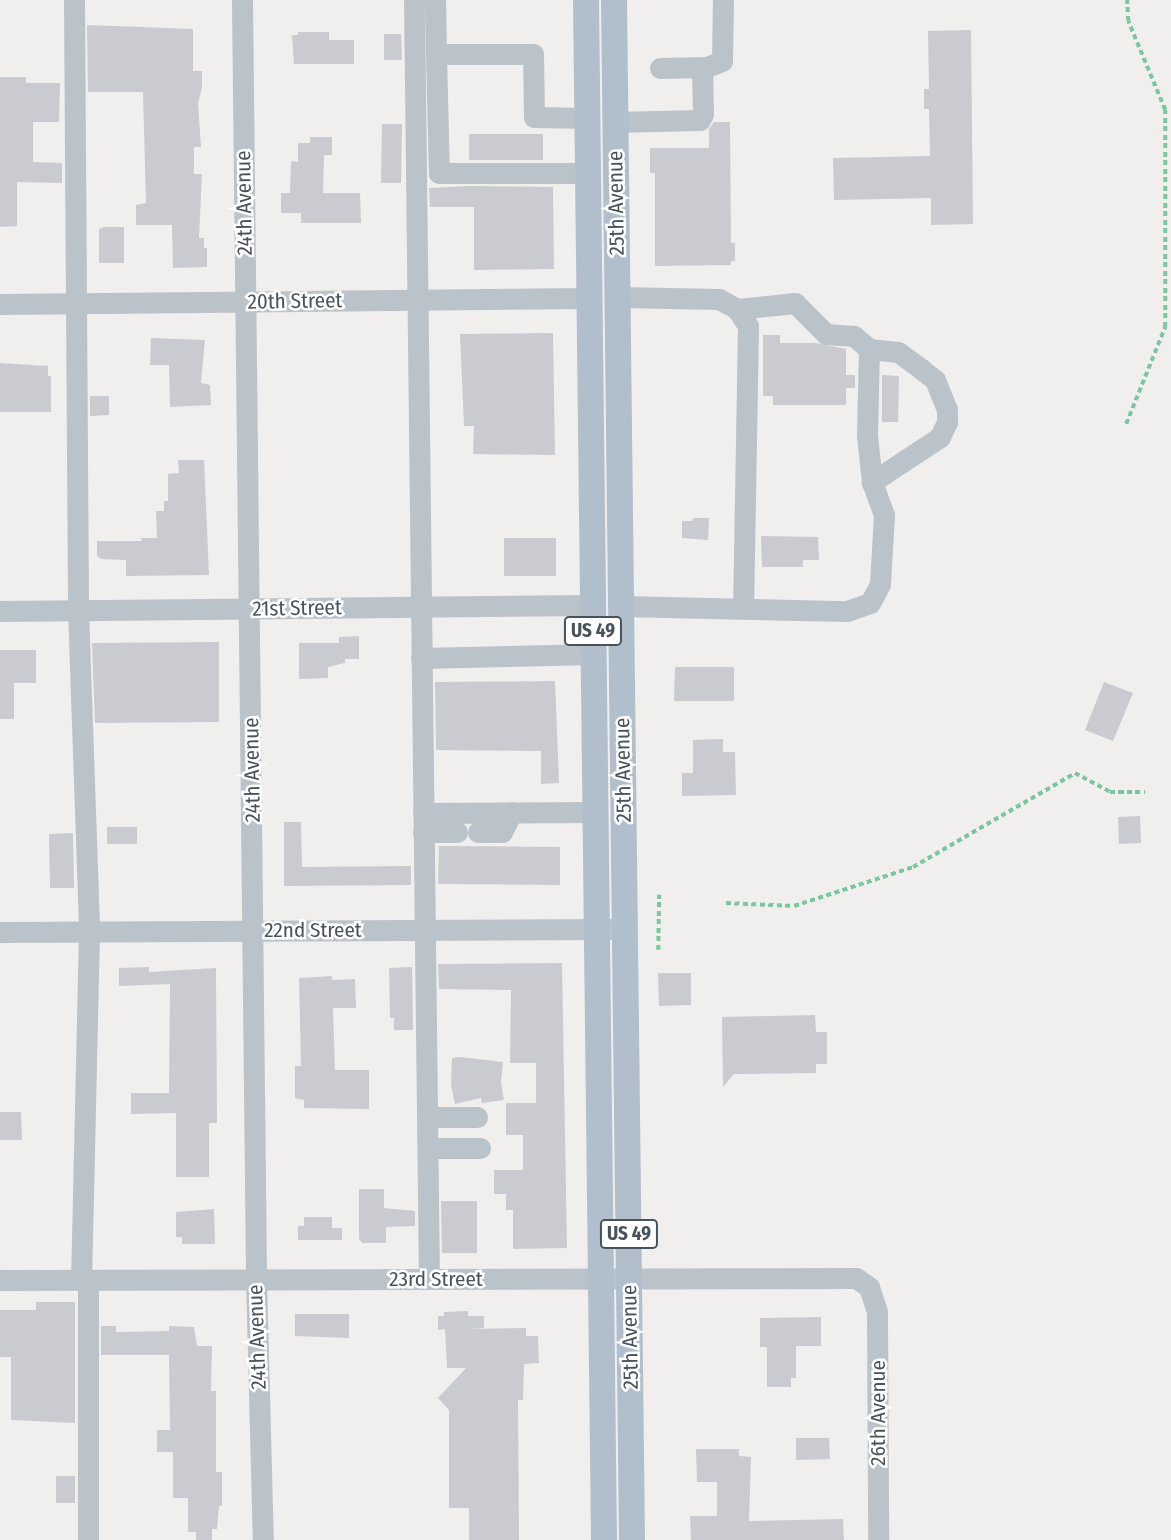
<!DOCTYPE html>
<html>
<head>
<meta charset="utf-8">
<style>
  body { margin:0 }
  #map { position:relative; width:1171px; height:1540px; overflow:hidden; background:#f1eeee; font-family:"Fira Sans Condensed",sans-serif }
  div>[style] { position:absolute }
  .building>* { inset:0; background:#c9cbd1 }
  .path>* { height:3.5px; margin-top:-1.75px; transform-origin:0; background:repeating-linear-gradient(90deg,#7bc69f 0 5px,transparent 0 8.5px) }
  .minor>* { height:21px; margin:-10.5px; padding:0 10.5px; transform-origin:10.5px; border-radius:10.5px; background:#bbc3ca }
  .major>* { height:26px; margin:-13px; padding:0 13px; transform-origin:13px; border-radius:13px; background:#b0bfcb }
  span { translate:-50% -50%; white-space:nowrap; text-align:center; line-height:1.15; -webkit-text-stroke:5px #fff; paint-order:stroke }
  .shield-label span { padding:2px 5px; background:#fff; border:2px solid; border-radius:5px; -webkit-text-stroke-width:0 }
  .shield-label { font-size:19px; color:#48525a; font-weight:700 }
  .street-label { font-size:21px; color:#48525a }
</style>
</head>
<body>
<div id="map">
  <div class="building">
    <div style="clip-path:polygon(87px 25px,193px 29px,193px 71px,202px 71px,202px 88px,198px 103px,201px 147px,194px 147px,194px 174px,202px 174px,199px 238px,204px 238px,204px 248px,207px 248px,207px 267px,173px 268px,172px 225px,136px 225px,136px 205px,146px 203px,143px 92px,88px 92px)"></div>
    <div style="clip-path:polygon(971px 30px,973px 224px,931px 225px,931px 198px,834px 200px,833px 158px,930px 156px,929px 109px,924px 109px,924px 89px,929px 89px,928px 31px)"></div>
    <div style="clip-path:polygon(298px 32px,329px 32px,329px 40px,354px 40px,354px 64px,294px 64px,292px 35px,298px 35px)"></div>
    <div style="clip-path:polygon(384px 34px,401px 34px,402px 60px,384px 60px)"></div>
    <div style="clip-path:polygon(0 77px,26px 77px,26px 83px,60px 83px,59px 122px,33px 122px,33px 162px,62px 163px,62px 183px,17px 182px,17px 226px,0 227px)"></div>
    <div style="clip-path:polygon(714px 122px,730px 122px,731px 243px,735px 243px,735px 261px,731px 261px,731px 265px,655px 266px,655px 173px,650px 173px,650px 148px,709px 148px,709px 129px)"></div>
    <div style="clip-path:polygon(382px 124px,402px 124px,401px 183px,381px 183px)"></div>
    <div style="clip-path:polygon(469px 134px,543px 134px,543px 160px,469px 160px)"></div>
    <div style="clip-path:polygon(310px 137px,332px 137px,332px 155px,324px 155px,323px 193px,360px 193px,361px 223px,301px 223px,301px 213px,281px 213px,281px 193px,290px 193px,291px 161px,298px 162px,298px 143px,310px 143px)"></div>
    <div style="clip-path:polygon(469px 186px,553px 187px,554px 269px,474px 270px,474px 207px,430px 207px,429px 188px)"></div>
    <div style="clip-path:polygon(104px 227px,124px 227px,124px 263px,99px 263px,99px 229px)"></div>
    <div style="clip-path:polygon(553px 333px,555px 455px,473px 454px,474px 426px,464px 426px,460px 334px)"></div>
    <div style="clip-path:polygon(763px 335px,780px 335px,780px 343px,816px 343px,846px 349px,846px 375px,855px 375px,855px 388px,846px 388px,846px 405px,773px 405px,773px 396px,763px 396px)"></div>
    <div style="clip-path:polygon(151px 338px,205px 340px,201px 383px,210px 385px,211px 405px,170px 407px,169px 365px,150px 365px)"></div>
    <div style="clip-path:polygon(0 363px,48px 366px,48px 376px,51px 376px,51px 412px,0 412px)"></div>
    <div style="clip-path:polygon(882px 375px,899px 376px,898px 422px,882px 422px)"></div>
    <div style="clip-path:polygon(90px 396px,109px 396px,109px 415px,90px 416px)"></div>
    <div style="clip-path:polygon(178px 460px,204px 460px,209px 575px,126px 576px,126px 560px,101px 559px,97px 556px,97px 541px,142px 541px,141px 538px,157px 538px,156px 511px,164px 511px,164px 501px,168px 501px,168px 474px,179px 473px)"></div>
    <div style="clip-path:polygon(693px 518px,709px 518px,708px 540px,682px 538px,682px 521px,692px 521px)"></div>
    <div style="clip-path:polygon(761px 536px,818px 537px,819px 560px,803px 560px,803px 567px,762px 567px)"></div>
    <div style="clip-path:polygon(504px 538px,556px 538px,556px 576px,504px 576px)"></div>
    <div style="clip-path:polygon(359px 636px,359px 659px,345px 659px,345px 663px,328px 667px,328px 678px,299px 679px,299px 643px,339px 643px,339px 637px)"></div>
    <div style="clip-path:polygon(219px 642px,219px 722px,95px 723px,92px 643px)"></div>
    <div style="clip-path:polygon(0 650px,36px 650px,36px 683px,14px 683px,14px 719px,0 719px)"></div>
    <div style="clip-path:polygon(675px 667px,734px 667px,734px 701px,674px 701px)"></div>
    <div style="clip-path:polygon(555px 681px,559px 783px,541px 784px,541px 751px,436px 750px,435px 682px)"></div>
    <div style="clip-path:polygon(1104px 682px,1133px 693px,1113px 741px,1085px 730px)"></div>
    <div style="clip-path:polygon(723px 739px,723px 752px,735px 752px,736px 795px,682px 796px,682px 773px,693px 773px,693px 740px)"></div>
    <div style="clip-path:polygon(1140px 816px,1141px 843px,1119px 844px,1118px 817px)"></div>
    <div style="clip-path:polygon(284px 822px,301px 822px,302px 867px,411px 866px,411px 885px,284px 886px)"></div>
    <div style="clip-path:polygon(107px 827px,137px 827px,137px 844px,107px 844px)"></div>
    <div style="clip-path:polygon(73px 833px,74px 888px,50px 888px,49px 834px)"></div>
    <div style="clip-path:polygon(439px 846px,560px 847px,560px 885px,438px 884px)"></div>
    <div style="clip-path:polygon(562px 963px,567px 1248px,513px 1249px,513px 1210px,506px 1210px,506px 1194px,494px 1194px,494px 1170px,523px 1170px,523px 1135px,506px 1135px,506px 1103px,536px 1103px,536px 1063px,510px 1063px,511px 990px,439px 989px,438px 964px)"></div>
    <div style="clip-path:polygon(149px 967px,149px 972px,216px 968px,217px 1123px,209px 1123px,209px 1177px,176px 1177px,176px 1113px,131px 1114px,131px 1093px,169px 1093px,170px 984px,119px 986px,119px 968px)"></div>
    <div style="clip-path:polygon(412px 967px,413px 1030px,394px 1030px,394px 1018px,390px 1018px,389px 968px)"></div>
    <div style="clip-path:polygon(658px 973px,691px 973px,691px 1005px,659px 1006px)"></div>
    <div style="clip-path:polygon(332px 976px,332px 980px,355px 979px,356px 1008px,333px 1008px,335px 1070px,369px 1070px,369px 1109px,304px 1108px,304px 1100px,295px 1098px,295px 1066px,301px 1066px,299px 978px)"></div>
    <div style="clip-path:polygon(815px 1015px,816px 1032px,827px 1032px,827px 1064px,816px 1064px,816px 1073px,734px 1074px,723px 1087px,722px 1017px)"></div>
    <div style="clip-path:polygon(460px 1057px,503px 1062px,501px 1083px,504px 1100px,482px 1103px,481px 1098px,455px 1104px,451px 1085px,452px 1058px)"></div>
    <div style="clip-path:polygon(0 1112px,21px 1112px,22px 1140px,0 1140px)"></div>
    <div style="clip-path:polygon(359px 1189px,384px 1189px,384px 1208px,415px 1211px,415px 1226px,386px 1227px,386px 1243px,362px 1243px,359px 1239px)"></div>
    <div style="clip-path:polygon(441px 1201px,477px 1201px,477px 1253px,442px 1253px)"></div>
    <div style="clip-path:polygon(214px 1209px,215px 1244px,182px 1244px,182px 1237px,176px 1237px,176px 1212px)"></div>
    <div style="clip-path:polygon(304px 1217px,332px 1217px,332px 1228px,342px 1228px,342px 1240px,298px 1240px,298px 1226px,304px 1226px)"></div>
    <div style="clip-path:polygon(36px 1302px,75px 1302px,75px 1423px,11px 1420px,11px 1357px,0 1357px,0 1310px,36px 1310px)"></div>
    <div style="clip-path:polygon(468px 1311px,468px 1316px,484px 1316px,484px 1328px,468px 1329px,526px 1328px,526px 1336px,538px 1336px,539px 1363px,524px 1364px,523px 1400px,518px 1400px,519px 1540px,469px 1540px,469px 1508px,449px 1508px,449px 1410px,438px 1398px,466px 1368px,447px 1368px,445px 1329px,438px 1330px,438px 1316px,444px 1316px,444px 1312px)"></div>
    <div style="clip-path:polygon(295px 1314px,349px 1314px,349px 1338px,295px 1336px)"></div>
    <div style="clip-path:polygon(821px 1317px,821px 1346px,796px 1346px,796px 1378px,791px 1378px,791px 1387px,767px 1387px,767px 1347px,760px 1347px,760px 1318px)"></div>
    <div style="clip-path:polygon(101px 1326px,116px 1326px,116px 1332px,169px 1331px,169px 1326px,194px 1327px,197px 1346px,212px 1346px,211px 1391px,216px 1391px,216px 1472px,222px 1472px,222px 1506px,219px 1506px,217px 1529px,212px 1529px,212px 1540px,196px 1540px,196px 1532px,188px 1532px,188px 1498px,173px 1498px,173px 1452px,157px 1452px,157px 1430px,170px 1430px,169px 1355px,101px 1355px)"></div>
    <div style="clip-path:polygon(796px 1438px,829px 1438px,830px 1459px,796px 1460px)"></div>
    <div style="clip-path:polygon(696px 1449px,739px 1449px,739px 1456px,751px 1457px,749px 1521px,843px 1519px,844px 1540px,691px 1540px,690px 1516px,717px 1516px,717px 1482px,697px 1482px)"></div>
    <div style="clip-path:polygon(56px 1476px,75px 1476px,75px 1503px,56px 1503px)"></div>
  </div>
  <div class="path">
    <div style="left:1126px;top:424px;width:105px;rotate:-68.1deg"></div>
    <div style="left:1165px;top:327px;width:217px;rotate:-90deg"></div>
    <div style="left:1165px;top:110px;width:96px;rotate:-112.6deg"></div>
    <div style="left:1128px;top:21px;width:21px;rotate:-93deg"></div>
    <div style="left:726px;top:903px;width:68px;rotate:2.5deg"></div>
    <div style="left:794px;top:906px;width:125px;rotate:-18.1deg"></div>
    <div style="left:913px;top:867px;width:187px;rotate:-30.1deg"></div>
    <div style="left:1075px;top:773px;width:40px;rotate:28deg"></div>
    <div style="left:1110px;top:792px;width:35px"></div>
    <div style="left:658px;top:950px;width:55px;rotate:-89deg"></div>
  </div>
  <div class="minor">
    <div style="left:74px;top:0;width:610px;rotate:89.62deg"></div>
    <div style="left:78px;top:610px;width:321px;rotate:88deg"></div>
    <div style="left:89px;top:931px;width:349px;rotate:91.3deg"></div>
    <div style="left:242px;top:0;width:1279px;rotate:89.37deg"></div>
    <div style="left:256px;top:1279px;width:261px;rotate:88.5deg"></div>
    <div style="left:414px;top:0;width:1279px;rotate:89.33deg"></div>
    <div style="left:435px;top:0;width:54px;rotate:88.9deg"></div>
    <div style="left:660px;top:68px;width:47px;rotate:-1.2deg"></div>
    <div style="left:707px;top:67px;width:16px;rotate:-22deg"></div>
    <div style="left:722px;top:61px;width:61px;rotate:-89.1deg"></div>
    <div style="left:587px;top:118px;width:53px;rotate:-178.9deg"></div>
    <div style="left:534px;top:117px;width:63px;rotate:-90.9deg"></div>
    <div style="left:533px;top:54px;width:97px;rotate:180deg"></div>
    <div style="left:436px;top:54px;width:119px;rotate:88.6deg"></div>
    <div style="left:439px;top:173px;width:149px"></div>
    <div style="left:615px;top:122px;width:85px;rotate:-1.3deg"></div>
    <div style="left:700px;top:120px;width:7px;rotate:-63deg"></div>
    <div style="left:703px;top:114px;width:47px;rotate:-91.2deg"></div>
    <div style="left:618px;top:297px;width:101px;rotate:1.1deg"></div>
    <div style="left:719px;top:299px;width:21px;rotate:29deg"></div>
    <div style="left:737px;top:309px;width:20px;rotate:57deg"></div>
    <div style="left:748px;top:326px;width:281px;rotate:91deg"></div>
    <div style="left:0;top:304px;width:589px;rotate:-0.58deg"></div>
    <div style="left:869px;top:349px;width:29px;rotate:6deg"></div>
    <div style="left:898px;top:352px;width:29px;rotate:36deg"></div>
    <div style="left:921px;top:369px;width:18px;rotate:38deg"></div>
    <div style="left:935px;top:380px;width:31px;rotate:68deg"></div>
    <div style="left:947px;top:409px;width:13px;rotate:90deg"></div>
    <div style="left:947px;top:422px;width:17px;rotate:115deg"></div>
    <div style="left:940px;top:437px;width:82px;rotate:146.5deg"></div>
    <div style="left:621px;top:606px;width:226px;rotate:1.3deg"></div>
    <div style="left:847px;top:611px;width:24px;rotate:-19deg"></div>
    <div style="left:870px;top:603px;width:21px;rotate:-62deg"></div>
    <div style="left:880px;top:584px;width:69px;rotate:-86.7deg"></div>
    <div style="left:884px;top:515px;width:35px;rotate:-110deg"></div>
    <div style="left:872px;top:482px;width:47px;rotate:-96.1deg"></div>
    <div style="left:867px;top:435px;width:86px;rotate:-88.7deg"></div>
    <div style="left:869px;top:349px;width:20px;rotate:-139deg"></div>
    <div style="left:854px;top:336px;width:28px;rotate:-176deg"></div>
    <div style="left:826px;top:334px;width:44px;rotate:-135deg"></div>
    <div style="left:795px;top:303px;width:58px;rotate:174.1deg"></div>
    <div style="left:0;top:611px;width:593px;rotate:-0.58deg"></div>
    <div style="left:421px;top:658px;width:173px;rotate:-1.3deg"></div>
    <div style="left:423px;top:813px;width:173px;rotate:-0.3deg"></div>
    <div style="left:423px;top:832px;width:34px"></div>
    <div style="left:478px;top:832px;width:24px"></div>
    <div style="left:502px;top:832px;width:22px;rotate:-63deg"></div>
    <div style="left:0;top:932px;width:610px;rotate:-0.28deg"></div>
    <div style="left:428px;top:1117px;width:49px"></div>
    <div style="left:428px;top:1148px;width:52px"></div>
    <div style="left:0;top:1280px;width:856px;rotate:-0.13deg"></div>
    <div style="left:856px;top:1278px;width:16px;rotate:35deg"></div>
    <div style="left:869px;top:1287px;width:25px;rotate:72deg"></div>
    <div style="left:877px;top:1311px;width:229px;rotate:89.7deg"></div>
    <div style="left:88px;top:1280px;width:260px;rotate:90deg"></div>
  </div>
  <div class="major">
    <div style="left:586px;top:0;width:1540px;rotate:89.33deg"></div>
    <div style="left:614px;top:0;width:1540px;rotate:89.33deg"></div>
  </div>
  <div class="shield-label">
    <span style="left:593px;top:631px">US 49</span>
    <span style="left:629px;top:1234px">US 49</span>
  </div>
  <div class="street-label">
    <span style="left:244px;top:203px;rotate:-91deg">24th Avenue</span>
    <span style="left:616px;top:203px;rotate:-91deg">25th Avenue</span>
    <span style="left:295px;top:301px;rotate:-1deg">20th Street</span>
    <span style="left:297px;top:608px;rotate:-1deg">21st Street</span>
    <span style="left:252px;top:770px;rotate:-91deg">24th Avenue</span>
    <span style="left:623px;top:770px;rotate:-91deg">25th Avenue</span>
    <span style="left:313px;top:930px">22nd Street</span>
    <span style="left:436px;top:1279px">23rd Street</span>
    <span style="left:257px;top:1337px;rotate:-92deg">24th Avenue</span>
    <span style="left:630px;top:1337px;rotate:-91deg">25th Avenue</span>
    <span style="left:878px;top:1413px;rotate:-90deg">26th Avenue</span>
  </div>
</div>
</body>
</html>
